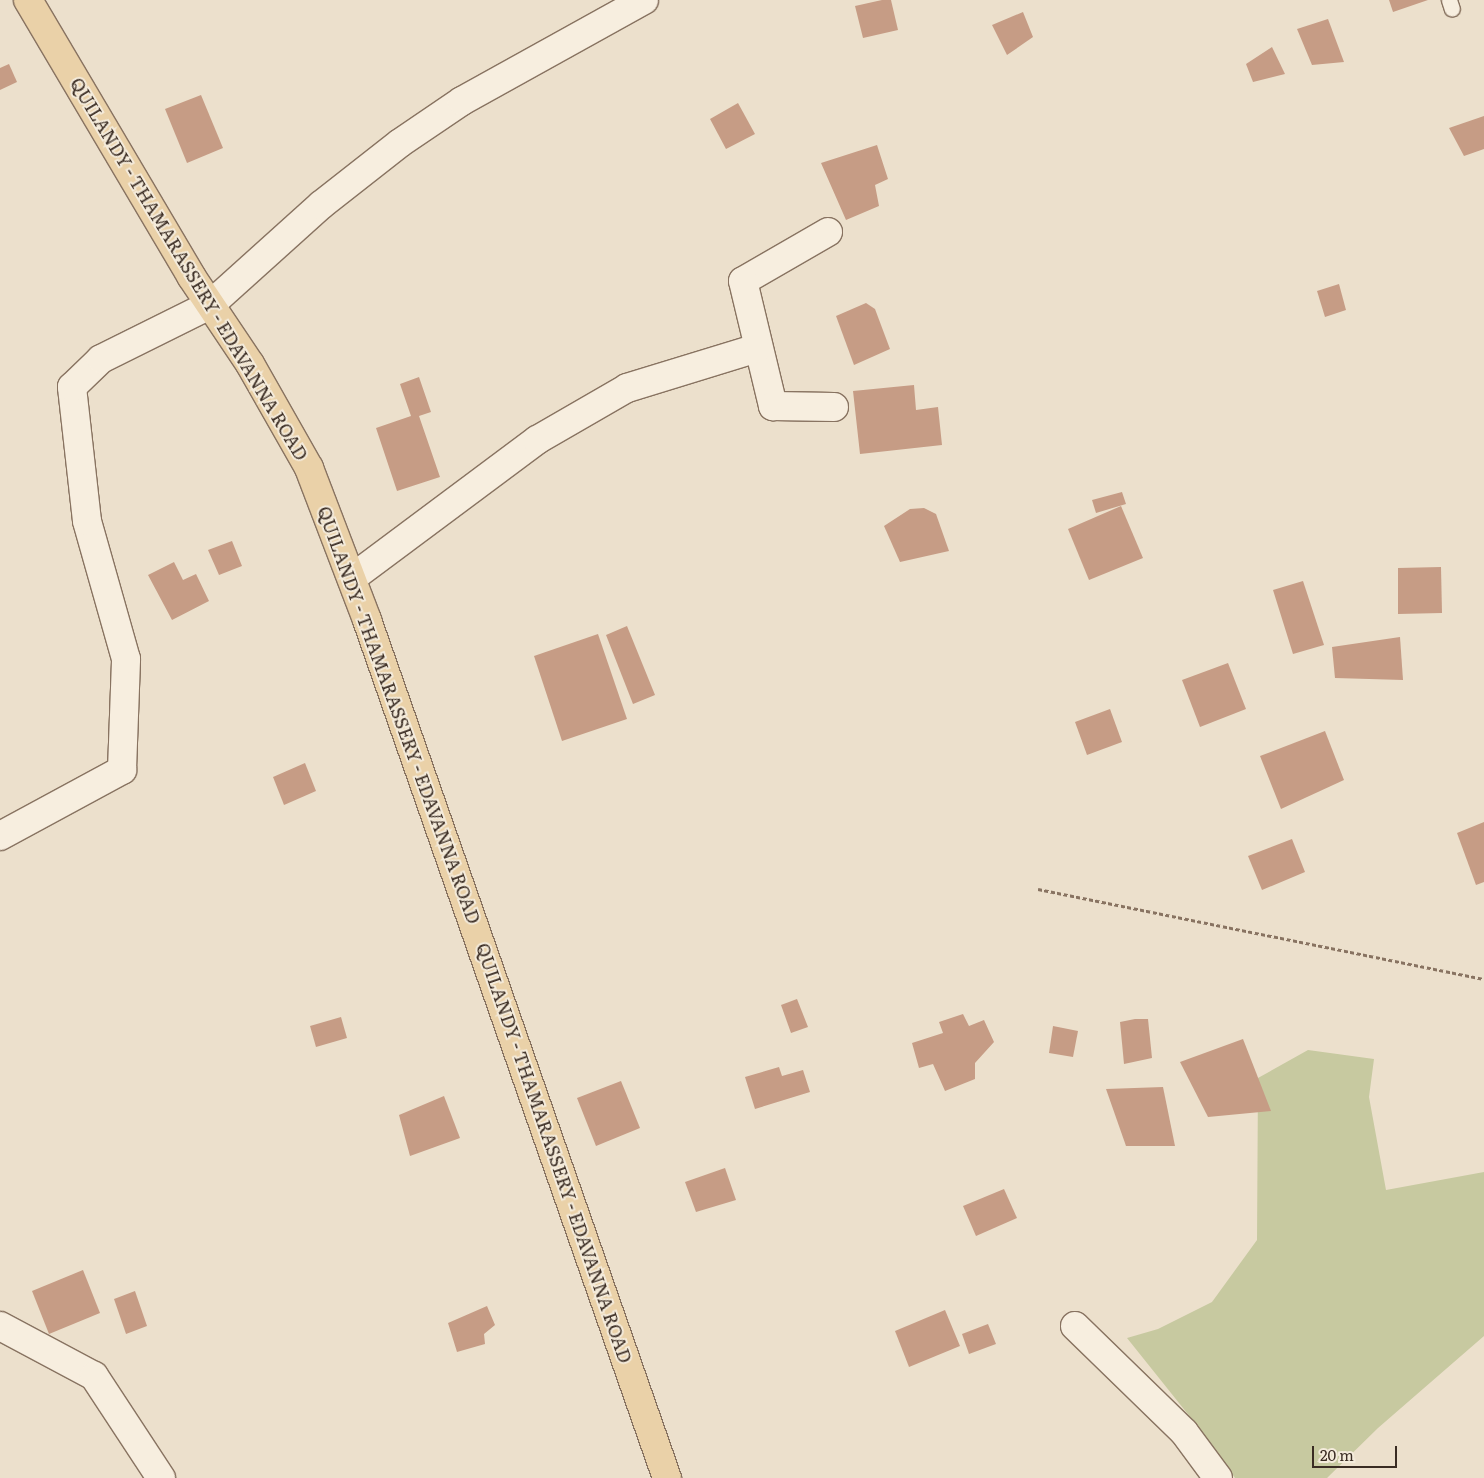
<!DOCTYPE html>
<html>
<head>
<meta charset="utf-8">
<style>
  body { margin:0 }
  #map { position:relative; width:1484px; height:1478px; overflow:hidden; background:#ece0cc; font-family:Literata,serif }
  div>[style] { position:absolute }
  .green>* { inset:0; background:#c7c9a0 }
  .building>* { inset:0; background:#c69c85 }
  .path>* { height:3px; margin-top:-1.5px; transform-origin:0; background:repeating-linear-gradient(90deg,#887361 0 4px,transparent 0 6.5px) }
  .roads { filter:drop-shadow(1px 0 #887361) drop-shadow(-1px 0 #887361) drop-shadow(0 1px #887361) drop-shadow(0 -1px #887361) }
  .lane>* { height:15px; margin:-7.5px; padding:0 7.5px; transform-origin:7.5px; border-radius:7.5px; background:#f7eedf }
  .street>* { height:28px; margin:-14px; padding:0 14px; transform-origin:14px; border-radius:14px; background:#f7eedf }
  .primary>* { height:28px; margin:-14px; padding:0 14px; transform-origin:14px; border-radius:14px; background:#ead1a8 }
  span { translate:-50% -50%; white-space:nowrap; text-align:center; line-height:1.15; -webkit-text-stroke:4px #f4ebdb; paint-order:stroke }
  .street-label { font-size:18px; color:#3a2c23 }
  .scale { position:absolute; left:1312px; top:1446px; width:85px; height:22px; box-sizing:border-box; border:2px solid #3a2c23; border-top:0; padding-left:6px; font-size:15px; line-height:18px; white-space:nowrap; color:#3a2c23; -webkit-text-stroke:4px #f4ebdb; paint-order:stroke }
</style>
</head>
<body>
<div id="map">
  <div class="green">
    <div style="clip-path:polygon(1308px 1050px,1374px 1059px,1369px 1097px,1386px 1190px,1484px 1172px,1484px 1336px,1378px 1428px,1327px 1478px,1235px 1478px,1203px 1433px,1127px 1338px,1158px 1329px,1212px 1302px,1257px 1240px,1258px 1078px)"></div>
  </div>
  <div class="building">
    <div style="clip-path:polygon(882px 0,891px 0,898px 30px,863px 38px,855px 6px)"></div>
    <div style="clip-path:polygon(1389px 0,1428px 0,1393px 12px)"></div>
    <div style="clip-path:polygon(1023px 12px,1033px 37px,1007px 55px,992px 25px)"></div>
    <div style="clip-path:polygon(1328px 19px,1344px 62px,1312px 65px,1297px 29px)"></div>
    <div style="clip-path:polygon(1272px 47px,1285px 74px,1253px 82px,1246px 64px)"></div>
    <div style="clip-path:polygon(9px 64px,17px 82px,0 90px,0 68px)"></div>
    <div style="clip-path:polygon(201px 95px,223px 148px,187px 163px,165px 109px)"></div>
    <div style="clip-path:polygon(738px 103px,755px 134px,726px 149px,710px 119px)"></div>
    <div style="clip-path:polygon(1484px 116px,1484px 149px,1464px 156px,1449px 128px)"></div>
    <div style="clip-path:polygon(877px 145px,888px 179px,875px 185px,879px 206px,846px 220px,821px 163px)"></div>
    <div style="clip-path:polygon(1339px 284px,1346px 310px,1325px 317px,1317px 291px)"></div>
    <div style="clip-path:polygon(866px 303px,875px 309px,890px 349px,854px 365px,836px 316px)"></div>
    <div style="clip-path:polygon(419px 377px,431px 412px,419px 416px,440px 477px,397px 491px,376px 428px,411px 416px,400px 384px)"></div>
    <div style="clip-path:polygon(914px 385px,916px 410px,938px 407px,942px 445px,860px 454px,853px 391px)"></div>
    <div style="clip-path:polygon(1122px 492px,1126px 504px,1096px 513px,1092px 500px)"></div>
    <div style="clip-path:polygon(1121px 506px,1143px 558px,1089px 580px,1068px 529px)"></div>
    <div style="clip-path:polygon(924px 508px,936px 514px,949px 551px,900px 562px,884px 526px,910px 509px)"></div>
    <div style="clip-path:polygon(232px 541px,242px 566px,219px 575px,208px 550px)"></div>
    <div style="clip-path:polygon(174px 562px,183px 580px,196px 574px,209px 601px,172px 620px,148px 575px)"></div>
    <div style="clip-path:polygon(1441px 567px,1442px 613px,1398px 614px,1398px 568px)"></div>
    <div style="clip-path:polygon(1303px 581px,1324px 645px,1293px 654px,1273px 590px)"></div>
    <div style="clip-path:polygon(627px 626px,655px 695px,633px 704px,606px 635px)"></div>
    <div style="clip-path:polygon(598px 634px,627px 719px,562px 741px,534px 656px)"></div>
    <div style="clip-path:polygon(1400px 637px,1403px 680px,1335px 678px,1332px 647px)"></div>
    <div style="clip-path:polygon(1228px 663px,1246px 709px,1200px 727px,1182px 680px)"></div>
    <div style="clip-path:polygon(1110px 709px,1122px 742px,1087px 755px,1075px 722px)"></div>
    <div style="clip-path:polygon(1325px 731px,1344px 780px,1281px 809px,1260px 756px)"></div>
    <div style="clip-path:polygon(305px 763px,316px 791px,284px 805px,273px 777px)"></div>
    <div style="clip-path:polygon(1484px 822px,1484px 882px,1476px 885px,1457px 833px)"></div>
    <div style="clip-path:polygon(1292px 839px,1305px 872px,1262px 890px,1248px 856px)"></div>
    <div style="clip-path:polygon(797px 999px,808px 1027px,791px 1033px,781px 1005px)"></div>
    <div style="clip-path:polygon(963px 1014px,969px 1026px,984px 1020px,994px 1042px,975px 1063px,975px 1079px,945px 1091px,933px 1064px,919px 1068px,912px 1043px,943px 1033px,939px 1022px)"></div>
    <div style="clip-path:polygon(341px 1017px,347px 1038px,316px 1047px,310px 1026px)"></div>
    <div style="clip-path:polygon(1135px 1019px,1148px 1019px,1152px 1058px,1124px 1064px,1120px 1022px)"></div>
    <div style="clip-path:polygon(1053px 1026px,1078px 1031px,1073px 1057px,1049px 1053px)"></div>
    <div style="clip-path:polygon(1243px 1039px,1271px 1111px,1208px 1117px,1180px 1062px)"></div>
    <div style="clip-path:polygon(779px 1067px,782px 1076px,803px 1070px,810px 1092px,755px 1109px,745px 1077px)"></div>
    <div style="clip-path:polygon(621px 1081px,640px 1128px,596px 1146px,577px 1098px)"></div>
    <div style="clip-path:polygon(1163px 1087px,1175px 1146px,1126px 1146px,1106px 1089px)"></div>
    <div style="clip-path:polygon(444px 1096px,460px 1138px,410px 1156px,399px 1115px)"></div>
    <div style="clip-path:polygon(725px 1168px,736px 1200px,696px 1212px,685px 1182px)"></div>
    <div style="clip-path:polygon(1004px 1189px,1017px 1218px,976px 1236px,963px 1206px)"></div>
    <div style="clip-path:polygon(83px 1270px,100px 1313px,49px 1334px,32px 1291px)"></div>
    <div style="clip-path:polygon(135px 1291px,147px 1326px,126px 1334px,114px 1299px)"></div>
    <div style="clip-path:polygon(487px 1306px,495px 1325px,484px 1334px,485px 1344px,457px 1352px,448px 1323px)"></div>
    <div style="clip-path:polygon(945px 1310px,960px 1346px,909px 1367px,895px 1331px)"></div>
    <div style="clip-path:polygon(988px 1324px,996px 1344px,969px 1354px,962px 1334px)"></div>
  </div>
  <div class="path">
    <div style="left:1038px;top:889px;width:455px;rotate:11.4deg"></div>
  </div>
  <div class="roads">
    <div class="lane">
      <div style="left:1449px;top:0;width:9px;rotate:72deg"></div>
    </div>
    <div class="street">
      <div style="left:828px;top:232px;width:98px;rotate:150deg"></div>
      <div style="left:743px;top:281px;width:129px;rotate:76.5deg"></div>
      <div style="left:773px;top:406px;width:61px;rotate:0.9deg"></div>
      <div style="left:352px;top:578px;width:231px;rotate:-36.7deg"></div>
      <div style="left:537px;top:440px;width:104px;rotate:-30deg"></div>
      <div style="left:627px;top:388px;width:136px;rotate:-17.1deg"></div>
      <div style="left:0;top:836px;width:139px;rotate:-28.4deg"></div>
      <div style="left:122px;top:770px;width:111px;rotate:-87.9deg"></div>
      <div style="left:126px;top:659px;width:143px;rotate:-105.8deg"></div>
      <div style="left:87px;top:521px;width:135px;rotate:-96.4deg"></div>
      <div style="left:72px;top:387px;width:40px;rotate:-44deg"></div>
      <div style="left:101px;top:359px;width:122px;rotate:-26.4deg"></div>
      <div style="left:210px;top:305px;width:149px;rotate:-42deg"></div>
      <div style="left:321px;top:205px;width:100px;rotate:-38.1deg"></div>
      <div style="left:400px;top:143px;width:75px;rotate:-34.1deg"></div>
      <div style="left:462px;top:101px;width:208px;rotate:-29deg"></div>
      <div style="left:0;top:1326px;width:106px;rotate:28deg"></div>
      <div style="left:94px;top:1376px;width:122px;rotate:56.7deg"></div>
      <div style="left:1075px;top:1326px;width:152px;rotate:44.2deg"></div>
      <div style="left:1184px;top:1432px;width:57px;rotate:53.5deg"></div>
    </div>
    <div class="primary">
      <div style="left:28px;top:0;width:321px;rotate:59.4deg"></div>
      <div style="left:191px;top:276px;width:106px;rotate:56.2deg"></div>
      <div style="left:250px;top:364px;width:120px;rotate:60.4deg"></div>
      <div style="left:309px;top:468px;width:163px;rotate:69.1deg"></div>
      <div style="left:367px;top:620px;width:909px;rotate:70.73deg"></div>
    </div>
  </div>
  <div class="street-label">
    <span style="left:189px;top:269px;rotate:59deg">QUILANDY - THAMARASSERY - EDAVANNA ROAD</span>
    <span style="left:399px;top:715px;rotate:70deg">QUILANDY - THAMARASSERY - EDAVANNA ROAD</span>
    <span style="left:554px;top:1153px;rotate:71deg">QUILANDY - THAMARASSERY - EDAVANNA ROAD</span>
  </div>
  <div class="scale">20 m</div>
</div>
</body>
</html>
